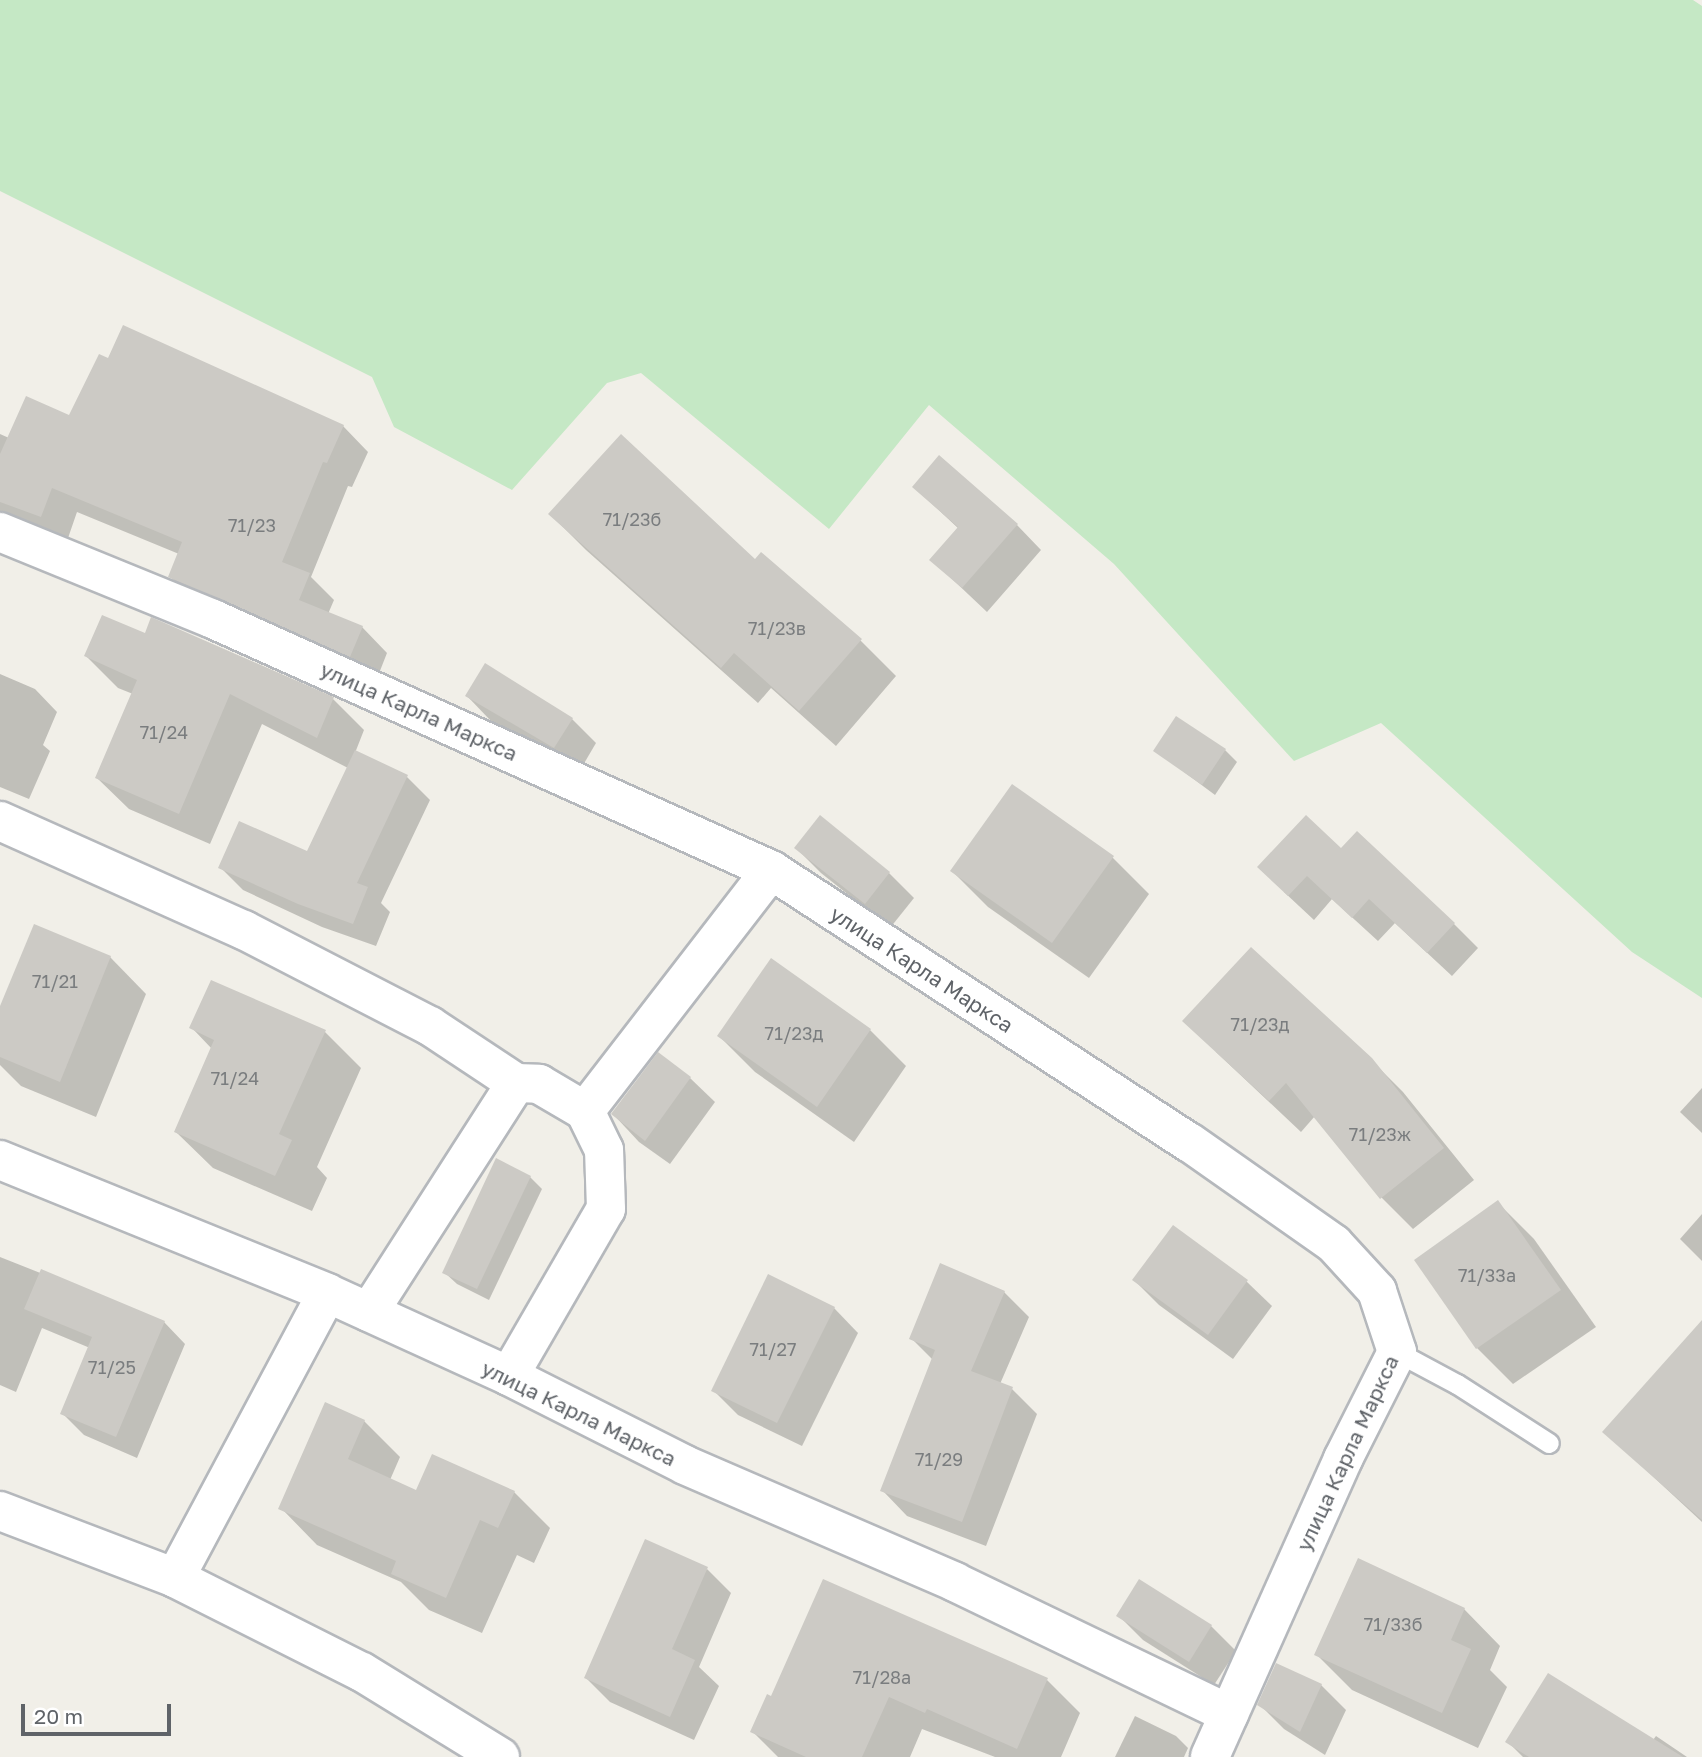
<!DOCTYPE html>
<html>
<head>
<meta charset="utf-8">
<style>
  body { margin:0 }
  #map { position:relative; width:1702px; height:1757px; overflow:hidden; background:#f1efe8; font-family:"Golos Text",sans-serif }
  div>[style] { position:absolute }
  .green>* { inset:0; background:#c5e8c5 }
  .shadow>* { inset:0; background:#0003 }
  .building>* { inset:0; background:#cccac5 }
  .roads { filter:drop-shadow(2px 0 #b5b8bc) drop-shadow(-2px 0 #b5b8bc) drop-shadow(0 2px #b5b8bc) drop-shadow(0 -2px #b5b8bc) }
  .service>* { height:19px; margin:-9.5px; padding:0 9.5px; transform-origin:9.5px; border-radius:9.5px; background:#fff }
  .minor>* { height:38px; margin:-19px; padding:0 19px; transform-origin:19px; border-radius:19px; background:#fff }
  span { translate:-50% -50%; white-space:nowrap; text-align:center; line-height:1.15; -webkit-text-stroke:5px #fff; paint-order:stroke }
  .number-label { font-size:18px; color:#7a7d7f }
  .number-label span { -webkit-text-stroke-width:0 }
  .street-label { font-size:21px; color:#5f6368 }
  .scale { position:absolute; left:21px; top:1704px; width:150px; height:32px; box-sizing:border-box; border:4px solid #5f6368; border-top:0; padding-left:9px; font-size:21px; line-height:24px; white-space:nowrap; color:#5f6368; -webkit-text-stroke:5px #fff; paint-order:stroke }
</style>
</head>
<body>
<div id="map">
  <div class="green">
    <div style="clip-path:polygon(0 0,1693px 0,1702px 6px,1702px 998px,1632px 952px,1381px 723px,1294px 761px,1114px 564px,929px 405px,829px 529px,641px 373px,607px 383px,512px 490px,394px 427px,372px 377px,0 191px)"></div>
  </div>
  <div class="shadow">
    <div style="clip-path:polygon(69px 418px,343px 426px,368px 452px,352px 487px,348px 486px,311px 577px,334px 600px,328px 614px,362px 627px,387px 653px,376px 681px,195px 602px,170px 576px,179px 554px,77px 512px,67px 541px,8px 520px,0 511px,0 434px,9px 438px)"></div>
    <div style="clip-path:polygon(914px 487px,1017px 525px,1041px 550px,987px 612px,932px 560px,959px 529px)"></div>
    <div style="clip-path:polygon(550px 514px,756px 562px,860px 640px,896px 676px,836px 746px,771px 688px,758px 703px,586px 550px)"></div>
    <div style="clip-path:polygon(146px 636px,333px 699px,364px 730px,355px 753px,407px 777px,430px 800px,381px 903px,390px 912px,376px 946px,322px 927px,243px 890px,220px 867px,308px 854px,348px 768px,262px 724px,210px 844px,129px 809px,97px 778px,133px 694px,118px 688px,86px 656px)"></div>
    <div style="clip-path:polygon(0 674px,35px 689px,57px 712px,43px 745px,50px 751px,29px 799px,0 787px)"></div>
    <div style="clip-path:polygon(467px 696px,572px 719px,596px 743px,579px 772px,491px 721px)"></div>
    <div style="clip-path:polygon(1225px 750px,1237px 762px,1215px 795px,1156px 751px)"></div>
    <div style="clip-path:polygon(1012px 787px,1113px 858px,1149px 894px,1089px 978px,988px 907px,952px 871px)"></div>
    <div style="clip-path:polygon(820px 818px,889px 873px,914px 898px,890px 928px,821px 873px,796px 848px)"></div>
    <div style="clip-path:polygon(1341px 850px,1454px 924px,1478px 948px,1452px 976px,1395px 923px,1378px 941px,1332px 899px,1314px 920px,1284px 892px)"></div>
    <div style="clip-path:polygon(110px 957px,146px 994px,96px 1117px,21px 1086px,0 1065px,0 1011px)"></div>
    <div style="clip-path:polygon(771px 961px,870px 1030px,906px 1066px,854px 1142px,755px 1072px,719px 1036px)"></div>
    <div style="clip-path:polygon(192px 1028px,325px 1032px,361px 1068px,317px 1167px,327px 1178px,312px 1211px,213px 1168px,176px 1132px,212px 1049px)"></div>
    <div style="clip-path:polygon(1216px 1052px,1371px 1060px,1403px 1092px,1474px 1180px,1413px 1229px,1382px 1198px,1315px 1116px,1301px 1132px)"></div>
    <div style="clip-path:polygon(690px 1078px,715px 1102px,670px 1164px,639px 1142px,613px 1114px)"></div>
    <div style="clip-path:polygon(1702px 1088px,1702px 1133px,1680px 1112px)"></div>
    <div style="clip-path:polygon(530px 1177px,542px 1189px,489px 1300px,457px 1284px,444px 1272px)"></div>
    <div style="clip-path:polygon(1498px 1203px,1534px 1239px,1596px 1327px,1513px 1384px,1477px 1348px)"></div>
    <div style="clip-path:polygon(1702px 1214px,1702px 1261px,1680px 1239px)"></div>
    <div style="clip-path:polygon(1173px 1227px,1247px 1282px,1272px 1306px,1233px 1359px,1159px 1305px,1134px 1280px)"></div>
    <div style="clip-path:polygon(0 1257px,164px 1322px,185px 1344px,137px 1458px,84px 1435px,62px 1413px,90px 1348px,42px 1328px,16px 1392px,0 1385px)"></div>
    <div style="clip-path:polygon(1004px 1292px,1029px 1317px,1000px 1384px,1012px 1389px,1037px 1414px,986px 1546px,907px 1516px,883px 1491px,933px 1360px,911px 1338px)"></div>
    <div style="clip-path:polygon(834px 1308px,858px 1333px,802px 1446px,738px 1415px,713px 1390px)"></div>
    <div style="clip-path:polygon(1702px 1360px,1702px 1522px,1605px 1432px)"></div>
    <div style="clip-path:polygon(364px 1421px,400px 1457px,390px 1480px,417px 1492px,514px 1492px,550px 1528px,534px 1563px,517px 1555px,482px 1633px,429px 1610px,401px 1582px,317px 1545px,281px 1508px)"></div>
    <div style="clip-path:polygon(707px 1569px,731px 1593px,699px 1667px,719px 1686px,694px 1740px,610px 1702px,586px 1678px)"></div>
    <div style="clip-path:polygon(1464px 1609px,1500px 1646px,1490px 1670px,1507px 1687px,1478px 1748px,1352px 1690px,1316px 1654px)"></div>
    <div style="clip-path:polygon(1119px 1616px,1211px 1626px,1236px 1651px,1214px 1685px,1143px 1640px)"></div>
    <div style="clip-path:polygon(1277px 1665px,1321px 1685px,1346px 1710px,1325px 1755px,1284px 1729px,1259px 1704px)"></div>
    <div style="clip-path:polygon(1047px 1680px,1080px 1713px,1061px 1757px,995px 1757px,922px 1729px,910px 1757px,778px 1757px,753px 1732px,768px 1697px)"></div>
    <div style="clip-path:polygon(1135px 1716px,1176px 1736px,1188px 1748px,1184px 1757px,1115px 1757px)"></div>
    <div style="clip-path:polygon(1656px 1736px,1687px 1757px,1523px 1757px,1508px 1742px,1653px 1740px)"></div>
  </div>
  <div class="building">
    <div style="clip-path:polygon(123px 325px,344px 425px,327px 463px,323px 462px,282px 562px,310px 573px,299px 600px,363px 626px,350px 657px,168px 577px,182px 542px,52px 488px,41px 517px,0 502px,0 454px,26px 396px,69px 415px,99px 354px,108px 358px)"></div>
    <div style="clip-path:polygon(621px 434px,755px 559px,761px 552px,862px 639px,799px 711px,734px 653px,721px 668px,548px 514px)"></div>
    <div style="clip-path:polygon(939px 455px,1018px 524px,962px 588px,929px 560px,958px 527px,912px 487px)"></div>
    <div style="clip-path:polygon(102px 615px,145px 633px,151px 617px,334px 697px,317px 738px,230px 694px,179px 814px,95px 778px,137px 680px,84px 656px)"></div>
    <div style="clip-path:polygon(485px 663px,573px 718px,554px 748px,465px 696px)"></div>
    <div style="clip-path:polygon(1176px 716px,1226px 749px,1202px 785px,1153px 751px)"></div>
    <div style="clip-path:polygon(355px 750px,408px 775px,357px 883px,368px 887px,353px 924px,298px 904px,218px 868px,239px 821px,307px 851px)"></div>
    <div style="clip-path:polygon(1012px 784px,1114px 856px,1052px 943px,950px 871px)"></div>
    <div style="clip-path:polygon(820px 815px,890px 872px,865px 904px,794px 848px)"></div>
    <div style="clip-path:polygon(1306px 815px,1341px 848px,1357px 831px,1455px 923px,1427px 953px,1369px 899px,1352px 918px,1307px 876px,1288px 896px,1257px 867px)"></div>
    <div style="clip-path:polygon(34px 924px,111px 956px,60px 1082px,0 1057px,0 1006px)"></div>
    <div style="clip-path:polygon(1251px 947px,1372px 1058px,1444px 1148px,1380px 1199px,1286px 1083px,1269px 1101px,1182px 1021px)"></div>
    <div style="clip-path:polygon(771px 958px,871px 1029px,817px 1107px,717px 1036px)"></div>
    <div style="clip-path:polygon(211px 980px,326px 1030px,279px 1134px,292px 1140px,275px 1176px,174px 1132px,214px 1040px,189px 1028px)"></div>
    <div style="clip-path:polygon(658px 1052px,691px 1077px,645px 1141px,611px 1114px)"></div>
    <div style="clip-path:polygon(496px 1158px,531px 1176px,477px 1289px,442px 1273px)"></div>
    <div style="clip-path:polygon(1498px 1200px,1561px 1290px,1476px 1349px,1414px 1260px)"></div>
    <div style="clip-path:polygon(1173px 1225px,1248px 1280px,1208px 1335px,1132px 1280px)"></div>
    <div style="clip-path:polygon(940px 1263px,1005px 1291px,971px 1371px,1013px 1387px,962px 1522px,880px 1491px,935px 1350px,909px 1339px)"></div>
    <div style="clip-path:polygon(41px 1269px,165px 1321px,116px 1437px,60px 1414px,92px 1337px,24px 1309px)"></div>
    <div style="clip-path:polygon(768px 1274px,835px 1307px,777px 1423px,711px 1391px)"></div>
    <div style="clip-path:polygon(1702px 1320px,1702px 1520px,1602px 1432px)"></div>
    <div style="clip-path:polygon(325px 1402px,365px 1420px,348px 1459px,416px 1490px,432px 1454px,515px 1491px,498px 1528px,480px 1520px,446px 1598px,391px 1574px,396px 1561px,278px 1509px)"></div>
    <div style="clip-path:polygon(645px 1539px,708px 1567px,672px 1649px,695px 1660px,670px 1717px,584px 1678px)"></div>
    <div style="clip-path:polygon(1358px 1558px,1465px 1608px,1451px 1640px,1471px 1649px,1442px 1713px,1314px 1655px)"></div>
    <div style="clip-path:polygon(823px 1579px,1048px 1678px,1017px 1749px,927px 1709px,925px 1713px,889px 1697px,862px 1757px,806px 1757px,750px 1732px,767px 1694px,771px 1696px)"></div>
    <div style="clip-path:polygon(1139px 1579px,1212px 1625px,1189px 1662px,1116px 1616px)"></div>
    <div style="clip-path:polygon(1276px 1663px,1322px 1684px,1300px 1732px,1257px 1705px)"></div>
    <div style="clip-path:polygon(1548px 1673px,1683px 1757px,1529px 1757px,1505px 1742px)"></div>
  </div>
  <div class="roads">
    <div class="service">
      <div style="left:1397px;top:1352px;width:68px;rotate:28.1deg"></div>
      <div style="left:1457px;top:1384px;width:109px;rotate:32.7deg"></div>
    </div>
    <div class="minor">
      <div style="left:0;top:532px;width:230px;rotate:22.2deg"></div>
      <div style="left:213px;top:619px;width:612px;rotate:24.22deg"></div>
      <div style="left:771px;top:870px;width:499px;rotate:33.1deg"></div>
      <div style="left:1189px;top:1142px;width:177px;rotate:35.1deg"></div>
      <div style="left:1334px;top:1244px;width:64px;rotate:47.5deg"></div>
      <div style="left:1377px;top:1291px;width:64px;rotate:71.8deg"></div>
      <div style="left:1397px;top:1352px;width:120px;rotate:116.8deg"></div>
      <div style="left:1343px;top:1459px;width:326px;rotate:114.1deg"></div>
      <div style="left:0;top:821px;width:267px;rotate:24.1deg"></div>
      <div style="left:244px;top:930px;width:209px;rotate:27.3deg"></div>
      <div style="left:430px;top:1026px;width:103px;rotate:33.5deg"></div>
      <div style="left:0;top:1160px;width:353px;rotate:22.1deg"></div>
      <div style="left:327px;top:1293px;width:200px;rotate:24.5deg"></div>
      <div style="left:509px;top:1376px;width:197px;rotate:26.8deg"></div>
      <div style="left:685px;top:1465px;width:294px;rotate:23.4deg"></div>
      <div style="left:955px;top:1582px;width:304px;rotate:25.7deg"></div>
      <div style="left:369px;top:1312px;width:272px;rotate:-57.3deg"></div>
      <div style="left:516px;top:1083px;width:23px;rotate:2deg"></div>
      <div style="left:539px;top:1084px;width:53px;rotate:30.4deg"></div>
      <div style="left:585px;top:1111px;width:304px;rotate:-52.3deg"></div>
      <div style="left:509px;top:1376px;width:193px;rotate:-59.9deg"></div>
      <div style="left:606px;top:1209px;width:59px;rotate:-91.9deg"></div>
      <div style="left:604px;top:1150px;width:43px;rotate:-116deg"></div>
      <div style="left:0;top:1511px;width:187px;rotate:20.9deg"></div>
      <div style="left:175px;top:1578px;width:209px;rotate:26.7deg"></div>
      <div style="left:362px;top:1672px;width:162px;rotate:31.6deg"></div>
      <div style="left:175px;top:1578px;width:323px;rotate:-61.9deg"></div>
    </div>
  </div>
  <div class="number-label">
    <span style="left:632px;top:519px">71/23б</span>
    <span style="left:252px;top:525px">71/23</span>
    <span style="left:777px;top:628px">71/23в</span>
    <span style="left:164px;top:732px">71/24</span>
    <span style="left:55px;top:981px">71/21</span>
    <span style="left:1260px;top:1024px">71/23д</span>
    <span style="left:794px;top:1033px">71/23д</span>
    <span style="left:235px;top:1078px">71/24</span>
    <span style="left:1380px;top:1134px">71/23ж</span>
    <span style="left:1487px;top:1275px">71/33а</span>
    <span style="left:773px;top:1349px">71/27</span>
    <span style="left:112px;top:1367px">71/25</span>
    <span style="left:939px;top:1459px">71/29</span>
    <span style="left:1393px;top:1624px">71/33б</span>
    <span style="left:882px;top:1677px">71/28а</span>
  </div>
  <div class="street-label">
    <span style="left:419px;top:711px;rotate:24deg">улица Карла Маркса</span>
    <span style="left:922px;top:969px;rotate:33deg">улица Карла Маркса</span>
    <span style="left:579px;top:1413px;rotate:26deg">улица Карла Маркса</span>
    <span style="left:1347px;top:1453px;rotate:-65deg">улица Карла Маркса</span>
  </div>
  <div class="scale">20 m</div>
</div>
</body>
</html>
